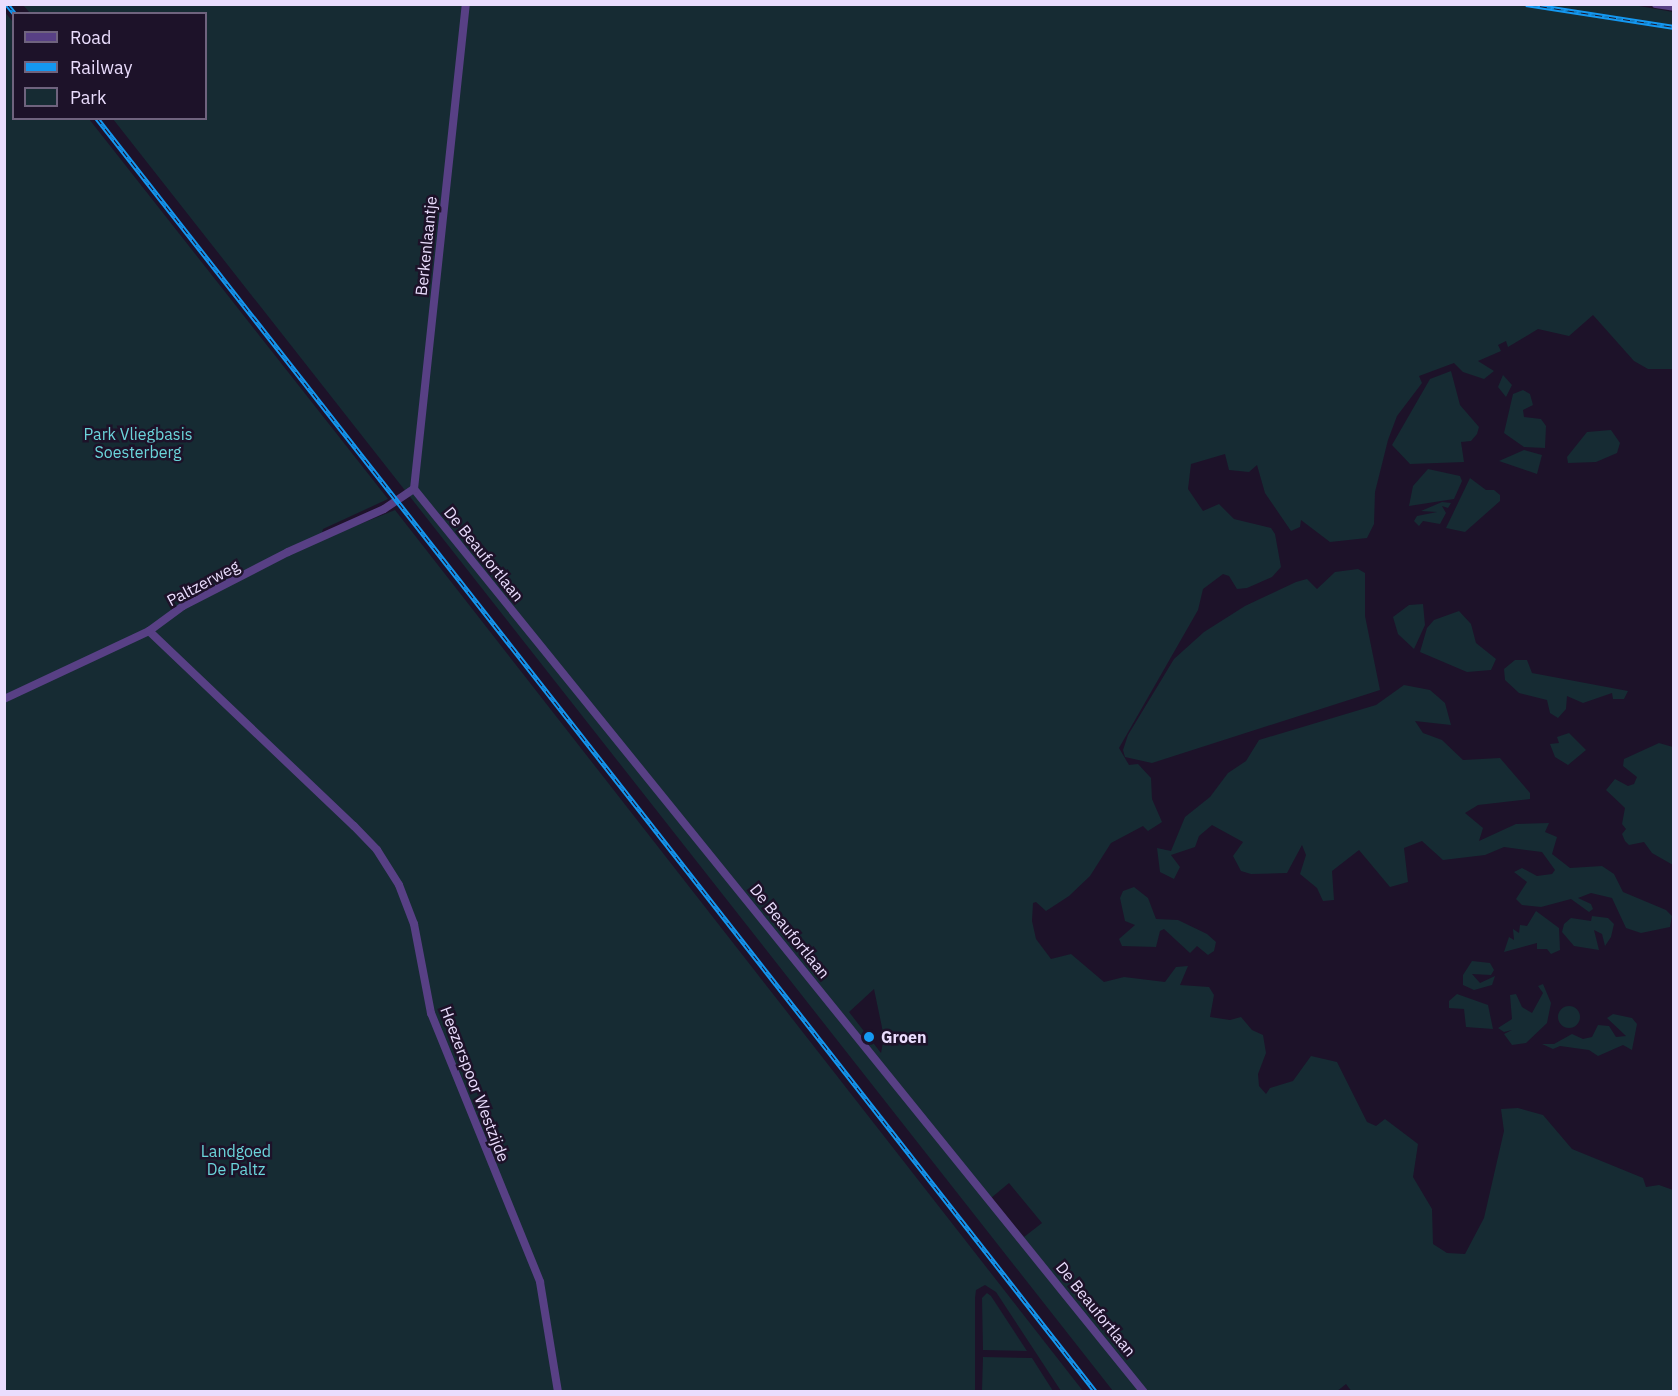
<!DOCTYPE html>
<html>
<head>
<meta charset="utf-8">
<style>
  body { margin:0 }
  #map { position:relative; width:1678px; height:1396px; overflow:hidden; background:#1d1229; font-family:"IBM Plex Sans",sans-serif }
  div>[style] { position:absolute }
  .green>* { inset:0; background:#162b33 }
  .round { border-radius:50% }
  .minor>* { height:8px; margin:-4px; padding:0 4px; transform-origin:4px; border-radius:4px; background:#584085 }
  .rail>* { height:4.5px; margin-top:-2.25px; transform-origin:0; background:repeating-linear-gradient(90deg,#1d1229 0 7px,#1498f1 0 14px); box-sizing:border-box; border-block:2px solid #1498f1 }
  .dots>* { width:16px; height:16px; translate:-50% -50%; box-sizing:border-box; border:3px solid #1d1229; border-radius:50% }
  span { translate:-50% -50%; white-space:nowrap; text-align:center; line-height:1.15; -webkit-text-stroke:5px #1d1229; paint-order:stroke }
  .street-label { font-size:16px; color:#eaddfd }
  .park-label { font-size:16px; color:#6bd4da }
  .poi-label { font-size:16px; color:#eaddfd; font-weight:700 }
  .left { translate:0 -50%; text-align:left }
  .frame { position:absolute; inset:0; border:6px solid #eaddfd; pointer-events:none }
  .legend { position:absolute; left:12px; top:12px; width:195px; height:108px; box-sizing:border-box; background:#1d1229; border:2px solid #6f637e; margin:0; padding:8px 10px; list-style:none; font-size:18px; color:#eaddfd }
  .legend li { display:flex; align-items:center; gap:12px; height:30px }
  .legend b { width:30px; border:2px solid #6f637e }
</style>
</head>
<body>
<div id="map">
  <div class="green">
    <div style="clip-path:polygon(evenodd,1628px 4px,1673px 12px,1673px 369px,1648px 369px,1634px 361px,1593px 315px,1569px 336px,1538px 329px,1508px 347px,1506px 341px,1498px 345px,1501px 351px,1478px 361px,1494px 371px,1484px 379px,1463px 372px,1454px 363px,1419px 376px,1422px 383px,1397px 416px,1388px 440px,1375px 492px,1374px 524px,1367px 538px,1330px 542px,1301px 520px,1300px 527px,1291px 531px,1265px 493px,1257px 465px,1249px 472px,1229px 470px,1225px 454px,1191px 464px,1188px 489px,1203px 511px,1219px 504px,1234px 519px,1271px 528px,1275px 534px,1281px 567px,1272px 577px,1247px 588px,1237px 589px,1229px 576px,1223px 574px,1203px 589px,1198px 610px,1119px 748px,1129px 765px,1138px 764px,1151px 778px,1152px 799px,1162px 822px,1148px 831px,1143px 826px,1111px 843px,1090px 876px,1069px 896px,1046px 911px,1036px 902px,1033px 903px,1032px 921px,1036px 939px,1051px 959px,1071px 954px,1104px 982px,1124px 977px,1165px 982px,1176px 967px,1188px 966px,1180px 985px,1209px 987px,1214px 995px,1210px 1017px,1230px 1020px,1241px 1017px,1252px 1030px,1263px 1035px,1266px 1053px,1258px 1074px,1259px 1086px,1266px 1094px,1270px 1088px,1293px 1081px,1311px 1056px,1337px 1062px,1367px 1122px,1376px 1126px,1385px 1119px,1418px 1144px,1413px 1177px,1432px 1209px,1433px 1244px,1447px 1253px,1465px 1254px,1484px 1218px,1504px 1131px,1501px 1109px,1518px 1108px,1543px 1115px,1572px 1149px,1643px 1178px,1646px 1187px,1659px 1185px,1673px 1190px,1673px 1391px,1352px 1392px,1346px 1384px,1336px 1392px,1113px 1391px,113px 119px,206px 118px,206px 14px,30px 13px,23px 5px,1628px 4px,874px 989px,884px 1037px,881px 1053px,849px 1012px,874px 989px,1628px 4px,1009px 1183px,1042px 1223px,1024px 1237px,991px 1198px,1009px 1183px)"></div>
    <div style="clip-path:polygon(4px 11px,13px 22px,14px 118px,89px 119px,388px 499px,323px 529px,320px 540px,395px 510px,1083px 1391px,1061px 1391px,996px 1292px,985px 1285px,976px 1290px,975px 1298px,975px 1391px,5px 1391px)"></div>
    <div style="clip-path:polygon(1451px 371px,1460px 405px,1479px 427px,1477px 434px,1471px 441px,1461px 442px,1464px 462px,1410px 464px,1392px 445px,1430px 379px)"></div>
    <div style="clip-path:polygon(1503px 375px,1512px 385px,1506px 397px,1498px 387px)"></div>
    <div style="clip-path:polygon(1523px 390px,1530px 394px,1533px 405px,1523px 410px,1524px 417px,1541px 419px,1546px 426px,1545px 448px,1524px 447px,1504px 433px,1513px 394px)"></div>
    <div style="clip-path:polygon(1611px 430px,1620px 443px,1617px 453px,1596px 462px,1568px 463px,1567px 457px,1587px 432px)"></div>
    <div style="clip-path:polygon(1524px 450px,1542px 455px,1537px 474px,1499px 461px)"></div>
    <div style="clip-path:polygon(1428px 469px,1460px 476px,1462px 481px,1454px 499px,1409px 506px,1413px 486px)"></div>
    <div style="clip-path:polygon(1470px 478px,1486px 490px,1494px 490px,1500px 495px,1500px 501px,1465px 532px,1446px 528px)"></div>
    <div style="clip-path:polygon(1442px 502px,1451px 503px,1448px 508px,1442px 506px,1446px 513px,1440px 524px,1423px 521px,1419px 526px,1414px 521px,1417px 516px,1437px 512px,1421px 511px)"></div>
    <div style="clip-path:polygon(1358px 569px,1365px 573px,1365px 616px,1380px 690px,1152px 763px,1125px 757px,1123px 750px,1128px 735px,1174px 659px,1204px 632px,1245px 606px,1296px 582px,1307px 579px,1317px 589px,1335px 572px)"></div>
    <div style="clip-path:polygon(1423px 604px,1425px 625px,1414px 649px,1398px 634px,1393px 617px,1409px 605px)"></div>
    <div style="clip-path:polygon(1459px 611px,1471px 624px,1476px 643px,1496px 659px,1491px 670px,1467px 672px,1420px 652px,1427px 628px,1434px 620px)"></div>
    <div style="clip-path:polygon(1515px 660px,1527px 660px,1532px 673px,1628px 691px,1624px 699px,1613px 699px,1612px 693px,1583px 703px,1567px 696px,1566px 709px,1558px 718px,1550px 713px,1547px 700px,1519px 693px,1505px 680px,1504px 669px)"></div>
    <div style="clip-path:polygon(1404px 685px,1430px 690px,1445px 703px,1451px 725px,1415px 721px,1423px 733px,1442px 740px,1463px 760px,1500px 758px,1530px 793px,1530px 799px,1478px 805px,1465px 813px,1483px 828px,1479px 841px,1516px 824px,1549px 823px,1545px 832px,1557px 837px,1552px 854px,1570px 868px,1602px 866px,1614px 874px,1623px 892px,1666px 910px,1672px 916px,1670px 927px,1641px 933px,1626px 928px,1612px 898px,1591px 893px,1578px 898px,1591px 904px,1593px 909px,1589px 912px,1571px 899px,1541px 907px,1522px 905px,1516px 899px,1527px 882px,1514px 872px,1522px 868px,1537px 876px,1552px 874px,1555px 870px,1542px 852px,1504px 847px,1485px 855px,1443px 860px,1422px 841px,1404px 848px,1408px 882px,1390px 887px,1359px 850px,1332px 871px,1334px 900px,1323px 901px,1317px 888px,1300px 874px,1306px 855px,1302px 845px,1287px 873px,1251px 874px,1241px 871px,1233px 856px,1243px 842px,1212px 825px,1199px 836px,1195px 847px,1171px 855px,1180px 867px,1174px 879px,1160px 872px,1157px 848px,1171px 851px,1185px 817px,1210px 797px,1228px 773px,1246px 761px,1259px 740px,1376px 705px)"></div>
    <div style="clip-path:polygon(1569px 733px,1586px 750px,1568px 765px,1555px 757px,1550px 744px,1559px 743px,1557px 737px)"></div>
    <div style="clip-path:polygon(1659px 743px,1673px 747px,1673px 865px,1652px 853px,1644px 842px,1629px 845px,1625px 841px,1622px 834px,1626px 829px,1622px 824px,1625px 808px,1606px 790px,1615px 779px,1628px 786px,1634px 784px,1637px 777px,1623px 766px,1624px 759px)"></div>
    <div style="clip-path:polygon(1134px 887px,1148px 898px,1156px 919px,1178px 920px,1207px 934px,1216px 942px,1214px 951px,1208px 955px,1197px 946px,1190px 953px,1164px 929px,1160px 931px,1156px 947px,1122px 946px,1119px 939px,1135px 925px,1125px 921px,1120px 898px,1123px 891px)"></div>
    <div style="clip-path:polygon(1536px 911px,1559px 928px,1560px 950px,1551px 954px,1547px 949px,1537px 949px,1537px 943px,1504px 952px,1509px 937px,1514px 940px,1513px 929px,1519px 933px,1520px 925px,1527px 926px)"></div>
    <div style="clip-path:polygon(1592px 916px,1608px 918px,1614px 924px,1611px 937px,1605px 946px,1602px 934px,1594px 930px,1599px 950px,1574px 946px,1562px 932px,1564px 924px,1571px 918px,1591px 921px)"></div>
    <div style="clip-path:polygon(1472px 961px,1490px 963px,1494px 970px,1491px 975px,1472px 974px,1480px 983px,1495px 976px,1492px 985px,1474px 990px,1463px 985px,1463px 975px)"></div>
    <div style="clip-path:polygon(1543px 984px,1551px 1003px,1547px 1023px,1526px 1043px,1512px 1045px,1504px 1034px,1512px 1030px,1504px 1032px,1498px 1028px,1512px 1019px,1510px 995px,1516px 994px,1522px 1007px,1532px 1013px,1543px 993px,1538px 986px)"></div>
    <div style="clip-path:polygon(1457px 994px,1488px 1005px,1493px 1029px,1466px 1027px,1464px 1009px,1449px 1008px,1449px 1001px)"></div>
    <div class="round" style="left:1558px;top:1006px;width:22px;height:22px"></div>
    <div style="clip-path:polygon(1613px 1014px,1632px 1018px,1637px 1024px,1632px 1050px,1623px 1045px,1598px 1056px,1589px 1050px,1560px 1046px,1553px 1049px,1542px 1044px,1554px 1044px,1572px 1034px,1583px 1039px,1592px 1037px,1598px 1025px,1609px 1026px,1616px 1037px,1626px 1036px,1607px 1018px)"></div>
    <div style="clip-path:polygon(987px 1293px,991px 1296px,1027px 1351px,983px 1350px,982px 1298px)"></div>
    <div style="clip-path:polygon(983px 1357px,1032px 1358px,1053px 1391px,982px 1391px)"></div>
  </div>
  <div class="minor">
    <div style="left:1656px;top:4px;width:18px;rotate:9deg"></div>
    <div style="left:414px;top:489px;width:1161px;rotate:51.05deg"></div>
    <div style="left:414px;top:489px;width:488px;rotate:-83.9deg"></div>
    <div style="left:149px;top:631px;width:283px;rotate:43.6deg"></div>
    <div style="left:354px;top:826px;width:33px;rotate:46deg"></div>
    <div style="left:377px;top:850px;width:41px;rotate:57.8deg"></div>
    <div style="left:399px;top:885px;width:42px;rotate:69deg"></div>
    <div style="left:414px;top:924px;width:91px;rotate:79.2deg"></div>
    <div style="left:431px;top:1013px;width:290px;rotate:67.9deg"></div>
    <div style="left:540px;top:1282px;width:111px;rotate:80.7deg"></div>
    <div style="left:4px;top:699px;width:160px;rotate:-25.1deg"></div>
    <div style="left:149px;top:631px;width:42px;rotate:-36.3deg"></div>
    <div style="left:183px;top:606px;width:118px;rotate:-27.2deg"></div>
    <div style="left:288px;top:552px;width:105px;rotate:-24.1deg"></div>
    <div style="left:384px;top:509px;width:36px;rotate:-34deg"></div>
  </div>
  <div class="rail">
    <div style="left:7px;top:4px;width:13px;rotate:51deg"></div>
    <div style="left:1526px;top:4px;width:150px;rotate:8.8deg"></div>
    <div style="left:97px;top:118px;width:1619px;rotate:51.9deg"></div>
  </div>
  <div class="dots">
    <div style="left:869px;top:1037px;background:#1498f1"></div>
  </div>
  <div class="street-label">
    <span style="left:426px;top:246px;rotate:-84deg">Berkenlaantje</span>
    <span style="left:484px;top:554px;rotate:51deg">De Beaufortlaan</span>
    <span style="left:203px;top:583px;rotate:-28deg">Paltzerweg</span>
    <span style="left:790px;top:931px;rotate:51deg">De Beaufortlaan</span>
    <span style="left:475px;top:1084px;rotate:69deg">Heezerspoor Westzijde</span>
    <span style="left:1096px;top:1309px;rotate:51deg">De Beaufortlaan</span>
  </div>
  <div class="park-label">
    <span style="left:138px;top:443px">Park Vliegbasis<br>Soesterberg</span>
    <span style="left:236px;top:1160px">Landgoed<br>De Paltz</span>
  </div>
  <div class="poi-label">
    <span class="left" style="left:881px;top:1037px">Groen</span>
  </div>
  <div class="frame"></div>
  <ul class="legend">
  <li><b style="height:8px;background:#584085"></b>Road</li>
  <li><b style="height:8px;background:#1498f1"></b>Railway</li>
  <li><b style="height:16px;background:#162b33"></b>Park</li>
  </ul>
</div>
</body>
</html>
